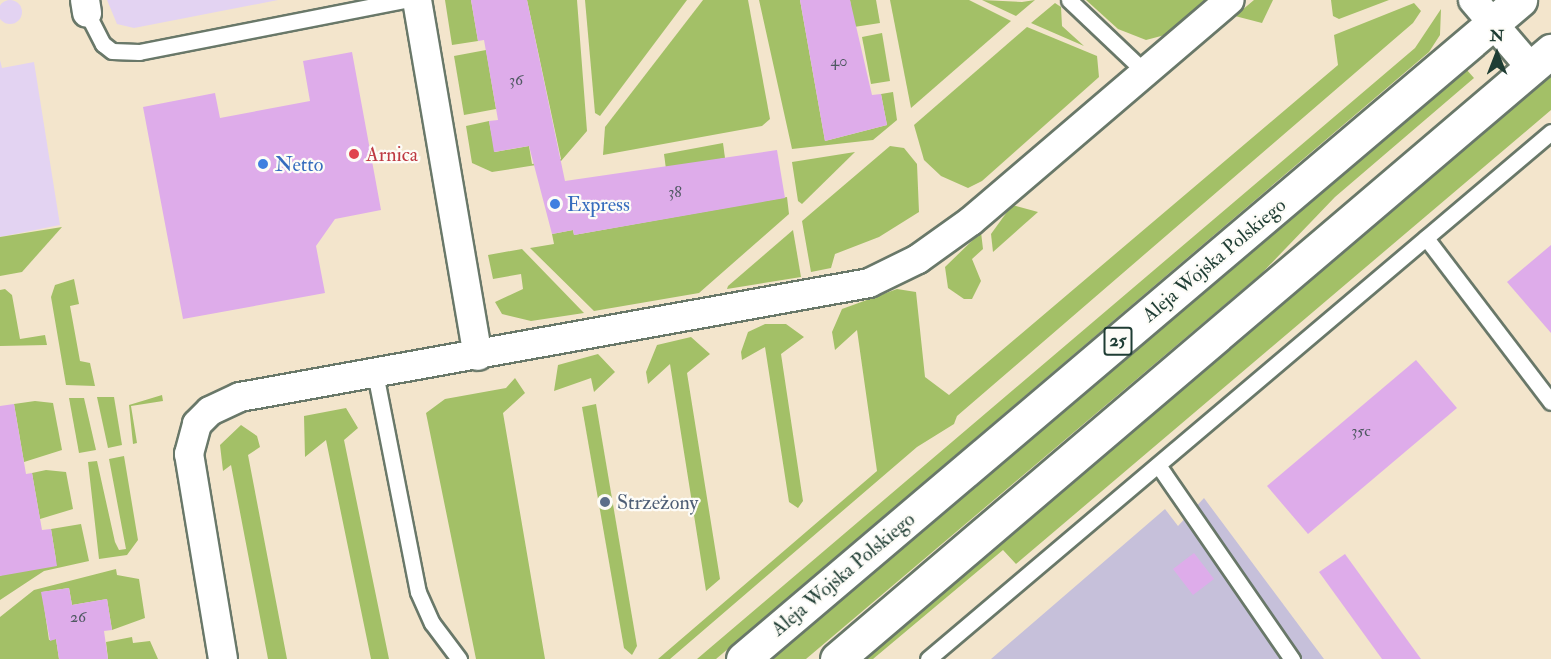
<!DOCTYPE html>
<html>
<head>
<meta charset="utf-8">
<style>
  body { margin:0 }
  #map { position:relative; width:1551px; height:659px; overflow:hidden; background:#f3e5cc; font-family:"IM FELL Double Pica",serif }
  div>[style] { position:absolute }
  .built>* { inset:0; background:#e3d3f2 }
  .round { border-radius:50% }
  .industrial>* { inset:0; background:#c6c0da }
  .green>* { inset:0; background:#a3c067 }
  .building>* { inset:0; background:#deacea }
  .roads { filter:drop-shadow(2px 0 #697869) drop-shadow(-2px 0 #697869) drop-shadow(0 2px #697869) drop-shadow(0 -2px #697869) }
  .lane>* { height:15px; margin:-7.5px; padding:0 7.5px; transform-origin:7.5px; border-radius:7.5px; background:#fff }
  .street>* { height:28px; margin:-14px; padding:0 14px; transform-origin:14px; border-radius:14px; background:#fff }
  .primary>* { height:33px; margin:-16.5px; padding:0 16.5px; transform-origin:16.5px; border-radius:16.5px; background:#fff }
  .dots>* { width:16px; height:16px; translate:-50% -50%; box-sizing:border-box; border:3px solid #fdfcf7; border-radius:50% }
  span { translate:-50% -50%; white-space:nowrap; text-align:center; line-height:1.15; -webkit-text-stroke:4.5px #fdfcf7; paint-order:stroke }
  .number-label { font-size:16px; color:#4f5962 }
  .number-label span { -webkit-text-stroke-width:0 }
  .shield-label span { padding:2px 4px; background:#fdfcf7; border:2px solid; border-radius:4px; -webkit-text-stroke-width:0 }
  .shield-label { font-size:18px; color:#1f3d34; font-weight:700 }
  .health-label { font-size:20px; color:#be3a42 }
  .left { translate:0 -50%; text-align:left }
  .shop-label { font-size:20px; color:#366cbe }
  .street-label { font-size:20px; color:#1f3d34 }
  .service-label { font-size:20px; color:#4e5e75 }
  .north { position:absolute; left:1467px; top:24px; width:60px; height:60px; -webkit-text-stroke:4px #fdfcf7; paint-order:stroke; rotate:0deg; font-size:16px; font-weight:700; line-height:24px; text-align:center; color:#1f3d34 }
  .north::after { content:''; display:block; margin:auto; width:21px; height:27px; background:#1f3d34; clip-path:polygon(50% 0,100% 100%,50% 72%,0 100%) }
</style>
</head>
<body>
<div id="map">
  <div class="built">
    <div class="round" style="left:-2px;top:0;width:24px;height:24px"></div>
    <div style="clip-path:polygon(107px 0,278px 0,134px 28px,117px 24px)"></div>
    <div style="clip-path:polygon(0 60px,2px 68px,34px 62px,60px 225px,0 237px)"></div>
  </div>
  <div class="industrial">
    <div style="clip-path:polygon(1204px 498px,1324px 659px,991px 659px,1165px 509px,1178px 526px)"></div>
  </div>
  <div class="green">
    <div style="clip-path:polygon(445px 0,471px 0,478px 41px,452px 45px)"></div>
    <div style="clip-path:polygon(527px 0,577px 0,587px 131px,561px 161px,492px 172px,472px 163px,466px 126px,489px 121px,495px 152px,529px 146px,532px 164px,561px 159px)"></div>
    <div style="clip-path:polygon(585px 0,687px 0,600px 116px,595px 113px)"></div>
    <div style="clip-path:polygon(703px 0,748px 0,770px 119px,762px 126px,603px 155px,605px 127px)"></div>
    <div style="clip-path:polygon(759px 0,800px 0,825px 141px,887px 125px,881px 94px,893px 92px,897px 120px,873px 140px,792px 149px)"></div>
    <div style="clip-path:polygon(850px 0,876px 0,880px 23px,854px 27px)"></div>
    <div style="clip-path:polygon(890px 0,969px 0,1011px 21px,911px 108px)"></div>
    <div style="clip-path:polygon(982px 0,1022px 2px,1035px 0,1016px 16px)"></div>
    <div style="clip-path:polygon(1086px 0,1207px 0,1165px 35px,1146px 40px,1118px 29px)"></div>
    <div style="clip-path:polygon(1254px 0,1273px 0,1262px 23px,1235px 16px)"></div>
    <div style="clip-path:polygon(1331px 0,1389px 0,1339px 19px,1333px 16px)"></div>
    <div style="clip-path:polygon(1055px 3px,1061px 7px,1062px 26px,1084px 46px,1031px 23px)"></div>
    <div style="clip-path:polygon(1414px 3px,1421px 11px,1413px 23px,957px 416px,954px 424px,917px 447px,670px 659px,658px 659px,877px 471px,857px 330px,835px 350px,832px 332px,842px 309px,897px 289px,916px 292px,925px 377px,949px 395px,1338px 65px,1334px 35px)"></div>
    <div style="clip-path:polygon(1441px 9px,1440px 35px,1429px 52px,716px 659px,697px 659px,1415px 48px)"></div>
    <div style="clip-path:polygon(1027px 27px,1097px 56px,1099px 77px,982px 181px,968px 188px,941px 176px,924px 160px,914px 125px)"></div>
    <div style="clip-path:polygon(882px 33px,890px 81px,871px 84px,862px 37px)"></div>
    <div style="clip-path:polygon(486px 50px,496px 109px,464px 115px,454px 56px)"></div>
    <div style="clip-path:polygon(1466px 69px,1474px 78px,1335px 197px,1262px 273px,806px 659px,771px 659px)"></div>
    <div style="clip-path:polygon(1551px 75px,1551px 110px,1016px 564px,1003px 550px,873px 659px,865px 659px)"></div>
    <div style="clip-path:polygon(723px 143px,725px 158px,666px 169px,664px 154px)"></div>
    <div style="clip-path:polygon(890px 146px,904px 148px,917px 164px,919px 212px,879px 237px,835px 254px,831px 268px,811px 272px,802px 221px)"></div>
    <div style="clip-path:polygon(855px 152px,802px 204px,798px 201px,792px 162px)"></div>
    <div style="clip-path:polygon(787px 197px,789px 214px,699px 293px,594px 311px,530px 248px,554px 244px,552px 234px,573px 230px,574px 235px)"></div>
    <div style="clip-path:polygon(1012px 205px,1038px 212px,993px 252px,991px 234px)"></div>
    <div style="clip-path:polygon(62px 227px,22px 272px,0 276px,0 237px)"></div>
    <div style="clip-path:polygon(793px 230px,801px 277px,727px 289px,728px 286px)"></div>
    <div style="clip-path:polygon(981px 232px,983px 249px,972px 259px,981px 281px,972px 299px,964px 299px,948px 288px,945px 267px)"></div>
    <div style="clip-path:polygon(522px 249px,584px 313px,531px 321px,502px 314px,495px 302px,523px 289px,521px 274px,493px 279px,488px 255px)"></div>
    <div style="clip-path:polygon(74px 279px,79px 304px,70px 306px,80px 361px,90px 363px,95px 386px,66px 385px,51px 297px,55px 285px)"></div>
    <div style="clip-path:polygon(5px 289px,12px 295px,20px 339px,45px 335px,47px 345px,0 346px,0 290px)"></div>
    <div style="clip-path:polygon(765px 324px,786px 324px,804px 337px,781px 354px,803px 501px,798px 508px,789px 502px,765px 347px,742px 360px,741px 352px,748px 332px)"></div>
    <div style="clip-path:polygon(691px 337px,710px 354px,687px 373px,720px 579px,706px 591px,670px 364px,648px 384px,646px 372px,657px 345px)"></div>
    <div style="clip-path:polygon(598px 354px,615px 372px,594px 392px,591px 378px,554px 391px,558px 365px)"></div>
    <div style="clip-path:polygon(515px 378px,525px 393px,503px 413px,545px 659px,476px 659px,426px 413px,445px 399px,506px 388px)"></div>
    <div style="clip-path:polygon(162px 395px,163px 401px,131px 406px,137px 443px,133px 444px,129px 405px)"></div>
    <div style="clip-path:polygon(97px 397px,114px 397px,122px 445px,108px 448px)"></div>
    <div style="clip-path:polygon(69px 398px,84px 398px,96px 450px,79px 453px)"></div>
    <div style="clip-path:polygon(35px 401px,53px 403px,62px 450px,24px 462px,14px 404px)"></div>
    <div style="clip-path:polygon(596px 404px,637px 646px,632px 655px,624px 648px,582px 407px)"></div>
    <div style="clip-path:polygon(346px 408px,358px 428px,344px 440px,389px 659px,371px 659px,326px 440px,305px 457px,304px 416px)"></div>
    <div style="clip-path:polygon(241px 425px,257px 436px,260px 447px,248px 455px,287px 659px,268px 659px,231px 465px,223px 471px,220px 445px)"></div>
    <div style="clip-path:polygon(124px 456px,138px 540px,127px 555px,99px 559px,88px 462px,97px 461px,115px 542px,119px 550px,126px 549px,109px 459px)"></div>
    <div style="clip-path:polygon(46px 470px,66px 472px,73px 509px,40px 519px,32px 473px)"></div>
    <div style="clip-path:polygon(81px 524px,89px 561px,44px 571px,0 600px,0 576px,21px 565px,56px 560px,51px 529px)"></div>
    <div style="clip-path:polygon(116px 569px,117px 575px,139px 579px,145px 618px,112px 630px,107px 599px,72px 605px,69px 588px,42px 592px,49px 640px,56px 639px,59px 659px,0 659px,0 617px,34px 590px)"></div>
    <div style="clip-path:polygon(132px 637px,133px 643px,150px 641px,158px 659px,108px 659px,106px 642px)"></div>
  </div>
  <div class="building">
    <div style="clip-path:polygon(471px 0,527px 0,565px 181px,777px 150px,785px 198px,574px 235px,573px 230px,552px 234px,529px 146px,494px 152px,489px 121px,498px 120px,484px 40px,478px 41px)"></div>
    <div style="clip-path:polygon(800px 0,850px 0,872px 95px,881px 94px,887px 125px,825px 141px)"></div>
    <div style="clip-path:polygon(352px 52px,381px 210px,335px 219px,316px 246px,325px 293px,183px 319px,143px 107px,215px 93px,220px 118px,310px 101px,303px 61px)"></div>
    <div style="clip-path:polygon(1551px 245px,1551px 333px,1507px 282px)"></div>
    <div style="clip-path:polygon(1416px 360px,1457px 408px,1308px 534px,1267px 486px)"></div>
    <div style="clip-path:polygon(14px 404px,26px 474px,32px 473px,42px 530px,51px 529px,57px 566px,0 576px,0 406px)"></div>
    <div style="clip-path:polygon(1194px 553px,1214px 579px,1193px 595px,1173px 569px)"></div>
    <div style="clip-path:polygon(1345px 554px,1421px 659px,1382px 659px,1319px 572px)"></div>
    <div style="clip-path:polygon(69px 588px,72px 605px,107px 599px,112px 630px,104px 631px,108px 659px,59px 659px,56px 639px,50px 641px,41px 592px)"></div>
  </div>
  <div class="roads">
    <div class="lane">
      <div style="left:1069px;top:0;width:106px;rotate:43.5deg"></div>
      <div style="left:87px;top:13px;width:35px;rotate:63deg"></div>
      <div style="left:103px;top:44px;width:11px;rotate:38deg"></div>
      <div style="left:112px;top:51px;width:27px;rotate:2deg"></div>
      <div style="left:139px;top:52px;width:271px;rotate:-11.1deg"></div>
      <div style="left:1426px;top:238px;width:206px;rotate:52.7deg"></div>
      <div style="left:375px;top:373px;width:223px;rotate:78.9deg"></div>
      <div style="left:418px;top:592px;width:34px;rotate:66deg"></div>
      <div style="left:432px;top:623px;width:45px;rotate:53.1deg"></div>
      <div style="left:1158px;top:465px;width:236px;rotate:55.4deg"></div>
      <div style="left:928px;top:659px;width:816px;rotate:-40.23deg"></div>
    </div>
    <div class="street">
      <div style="left:85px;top:0;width:13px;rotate:81deg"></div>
      <div style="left:417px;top:0;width:361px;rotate:80.3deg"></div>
      <div style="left:1473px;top:0;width:89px;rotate:49.5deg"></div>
      <div style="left:223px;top:659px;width:208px;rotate:-99.4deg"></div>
      <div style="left:189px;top:454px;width:31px;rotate:-75deg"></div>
      <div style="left:197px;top:424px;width:18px;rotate:-45deg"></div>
      <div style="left:210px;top:411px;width:33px;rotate:-25deg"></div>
      <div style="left:240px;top:397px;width:639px;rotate:-10.27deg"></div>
      <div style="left:869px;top:283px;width:55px;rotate:-26.1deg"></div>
      <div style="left:918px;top:259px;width:65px;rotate:-35.6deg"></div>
      <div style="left:971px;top:221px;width:340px;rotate:-40.5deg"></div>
    </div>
    <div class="primary">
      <div style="left:743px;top:659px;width:1019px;rotate:-40.3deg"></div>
      <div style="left:837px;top:659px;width:938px;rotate:-40.42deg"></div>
    </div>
  </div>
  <div class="dots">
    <div style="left:354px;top:154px;background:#e0444e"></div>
    <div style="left:263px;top:164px;background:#3f7fe0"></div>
    <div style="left:555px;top:204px;background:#3f7fe0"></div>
    <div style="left:605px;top:502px;background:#5c6f8a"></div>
  </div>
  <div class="number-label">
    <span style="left:839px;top:61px">40</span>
    <span style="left:516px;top:80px">36</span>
    <span style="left:675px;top:192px">38</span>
    <span style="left:1361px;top:431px">35c</span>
    <span style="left:78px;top:617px">26</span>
  </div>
  <div class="shield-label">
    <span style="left:1118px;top:341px">25</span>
  </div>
  <div class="health-label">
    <span class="left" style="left:366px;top:154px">Arnica</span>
  </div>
  <div class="shop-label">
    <span class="left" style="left:275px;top:164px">Netto</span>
    <span class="left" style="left:567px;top:204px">Express</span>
  </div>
  <div class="street-label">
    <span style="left:1214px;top:260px;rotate:-40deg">Aleja Wojska Polskiego</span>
    <span style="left:843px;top:574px;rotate:-40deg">Aleja Wojska Polskiego</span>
  </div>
  <div class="service-label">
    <span class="left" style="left:617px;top:502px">Strzeżony</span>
  </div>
  <div class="north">N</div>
</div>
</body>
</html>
